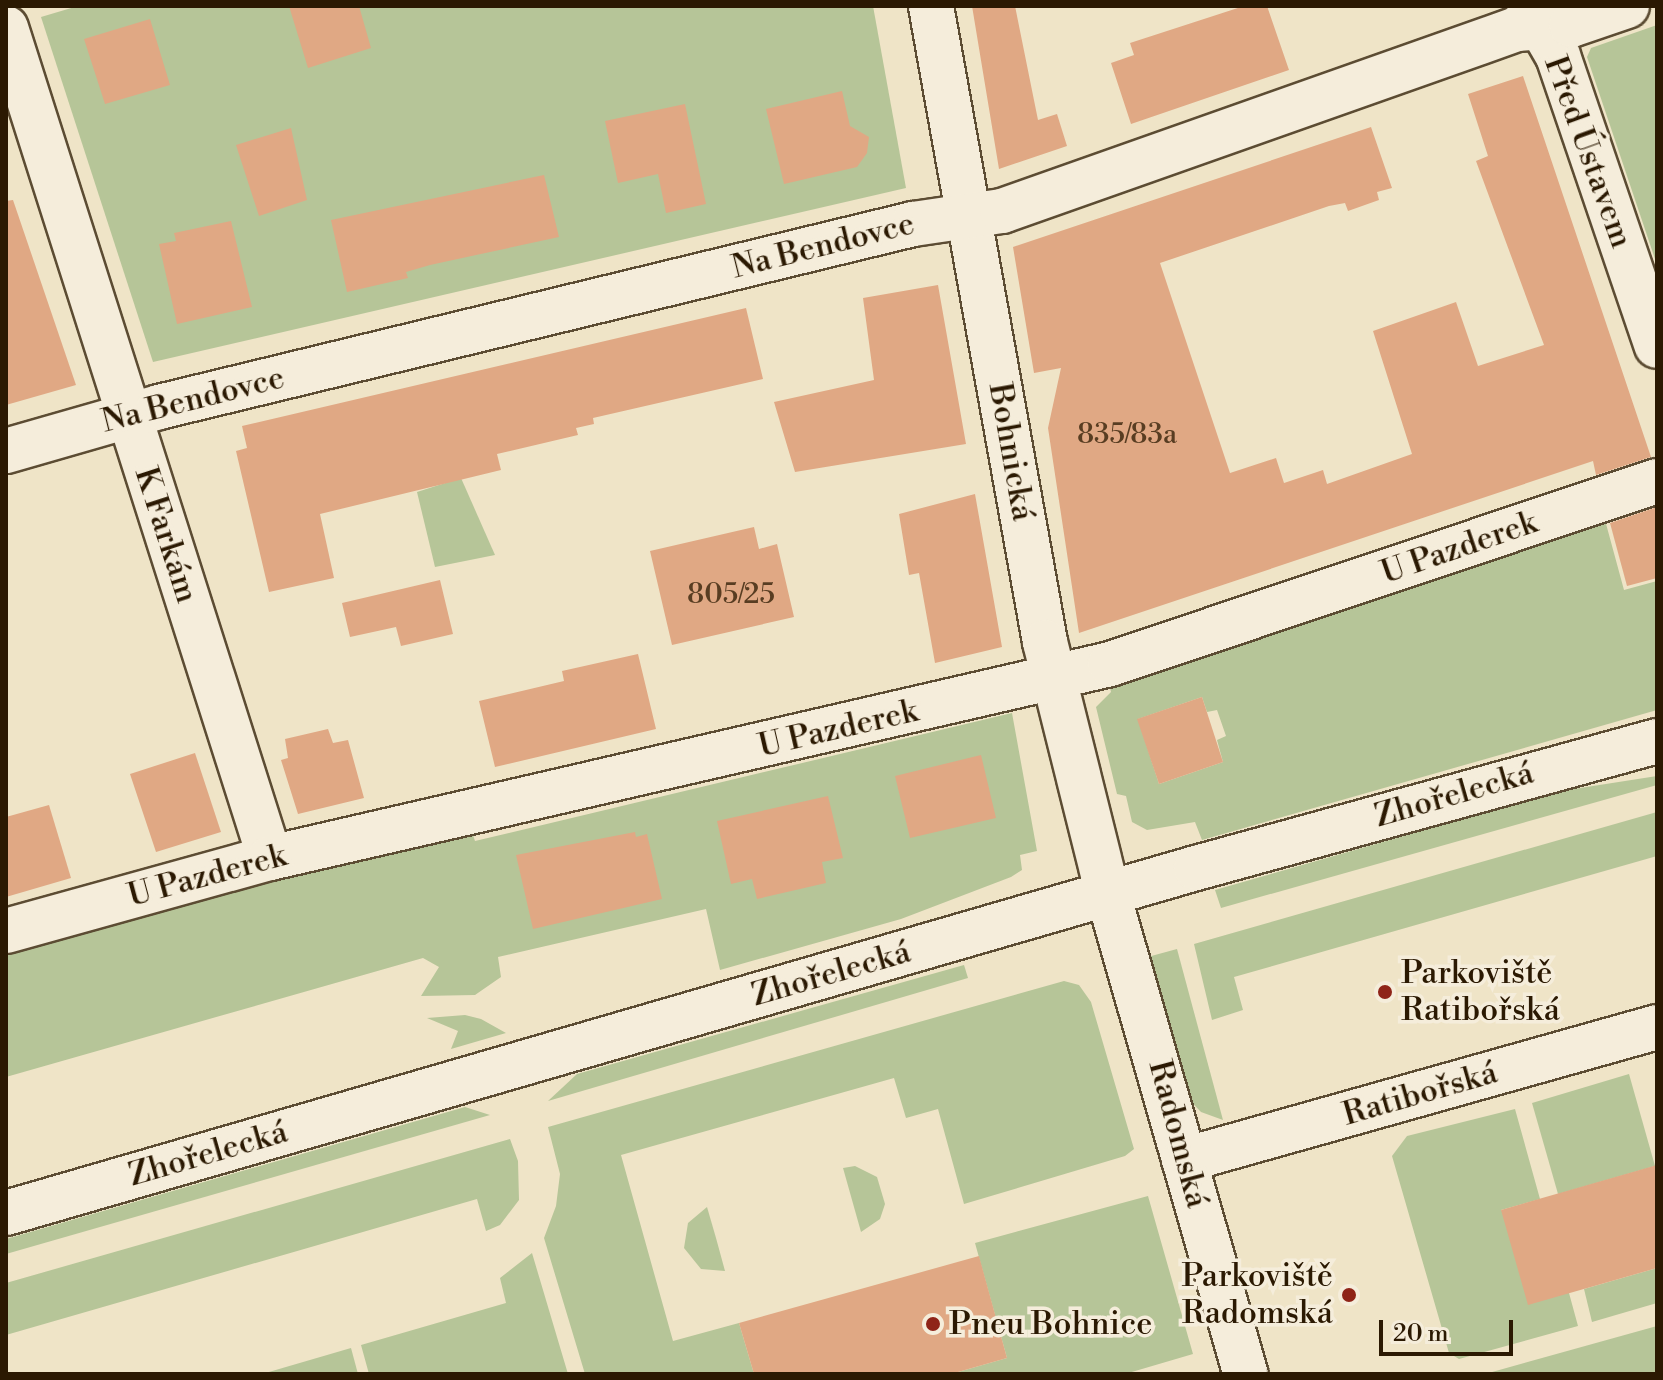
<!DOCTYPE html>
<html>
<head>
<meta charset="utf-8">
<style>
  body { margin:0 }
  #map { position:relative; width:1663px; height:1380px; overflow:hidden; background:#efe4c7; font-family:"Libre Bodoni",serif }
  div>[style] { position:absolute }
  .green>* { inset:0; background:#b6c598 }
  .building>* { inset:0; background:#e0a884 }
  .roads { filter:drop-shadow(2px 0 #5c4c33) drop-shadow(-2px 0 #5c4c33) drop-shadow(0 2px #5c4c33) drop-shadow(0 -2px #5c4c33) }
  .minor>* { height:44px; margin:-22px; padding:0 22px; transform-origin:22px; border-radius:22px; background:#f5eddb }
  .dots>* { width:22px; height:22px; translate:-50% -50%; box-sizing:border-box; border:4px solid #f5eddb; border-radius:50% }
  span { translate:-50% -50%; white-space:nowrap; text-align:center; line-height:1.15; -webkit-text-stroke:7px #f5eddb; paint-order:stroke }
  .number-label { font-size:28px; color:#583d22 }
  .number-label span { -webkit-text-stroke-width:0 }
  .street-label { font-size:32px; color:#2b1902 }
  .poi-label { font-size:32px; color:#2b1902 }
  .left { translate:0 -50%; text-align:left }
  .right { translate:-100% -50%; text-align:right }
  .frame { position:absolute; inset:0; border:8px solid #2b1902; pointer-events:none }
  .scale { position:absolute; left:1379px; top:1320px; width:134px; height:36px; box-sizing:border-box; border:4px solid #2b1902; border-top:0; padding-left:10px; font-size:24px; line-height:28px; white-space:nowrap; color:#2b1902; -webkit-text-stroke:6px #f5eddb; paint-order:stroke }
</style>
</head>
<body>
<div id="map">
  <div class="green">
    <div style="clip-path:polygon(78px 6px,873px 6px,906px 188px,153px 362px,41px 17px)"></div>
    <div style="clip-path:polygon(1657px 25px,1657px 265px,1587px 57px,1591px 48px)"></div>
    <div style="clip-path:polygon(461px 478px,495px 555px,435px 567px,417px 492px)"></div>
    <div style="clip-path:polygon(evenodd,1602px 509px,1624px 590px,1657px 581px,1657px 710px,1202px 840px,1195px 822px,1147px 830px,1132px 822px,1126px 796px,1117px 794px,1096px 707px,1111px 692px,1108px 680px,1602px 509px,1202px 697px,1207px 712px,1217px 710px,1226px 736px,1217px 740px,1223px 762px,1159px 784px,1138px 719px,1202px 697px)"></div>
    <div style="clip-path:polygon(1012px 713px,1037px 851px,1020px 855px,1022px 870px,1011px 877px,901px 919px,720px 970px,706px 909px,498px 957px,501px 977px,475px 995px,421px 996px,439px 967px,423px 958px,6px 1077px,6px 950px,194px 894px,446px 836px,473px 835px,475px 841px)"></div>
    <div style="clip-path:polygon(1657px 776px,1657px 785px,1221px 908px,1215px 890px,1561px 791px)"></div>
    <div style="clip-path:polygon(1657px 812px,1657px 856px,1234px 977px,1243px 1010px,1212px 1020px,1194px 944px)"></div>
    <div style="clip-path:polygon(1177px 949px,1223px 1120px,1201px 1112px,1180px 1090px,1144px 958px)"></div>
    <div style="clip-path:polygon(964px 965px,968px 978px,548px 1101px,577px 1074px)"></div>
    <div style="clip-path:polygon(1064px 981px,1079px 985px,1091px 1002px,1134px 1149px,1125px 1156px,964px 1204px,938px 1109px,906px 1118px,894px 1078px,621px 1155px,673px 1341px,739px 1323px,754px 1374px,585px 1374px,544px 1238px,556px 1206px,560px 1174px,548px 1127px)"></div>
    <div style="clip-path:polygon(465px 1015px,481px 1019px,506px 1033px,451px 1049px,458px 1031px,427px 1018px)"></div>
    <div style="clip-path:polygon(1629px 1074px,1655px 1166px,1558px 1194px,1532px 1103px)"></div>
    <div style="clip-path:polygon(465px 1107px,490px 1115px,6px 1254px,6px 1239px)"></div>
    <div style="clip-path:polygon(1515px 1109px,1540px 1199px,1501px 1210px,1569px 1293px,1578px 1326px,1459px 1359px,1449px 1353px,1392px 1156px,1407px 1136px)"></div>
    <div style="clip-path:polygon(510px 1139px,518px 1161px,519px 1200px,500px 1225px,486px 1231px,477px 1199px,6px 1335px,6px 1283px)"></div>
    <div style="clip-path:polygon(855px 1166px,877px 1177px,885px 1204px,880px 1219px,861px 1232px,843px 1168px)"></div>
    <div style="clip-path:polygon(1148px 1196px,1193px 1354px,1125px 1374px,951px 1374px,1007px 1358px,975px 1243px)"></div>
    <div style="clip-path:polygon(707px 1207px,716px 1238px,725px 1271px,701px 1269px,684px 1248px,688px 1223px)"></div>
    <div style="clip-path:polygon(532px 1253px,568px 1374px,369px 1374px,361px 1345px,506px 1303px,500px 1278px)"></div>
    <div style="clip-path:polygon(1657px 1268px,1657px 1303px,1592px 1322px,1584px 1289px)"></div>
    <div style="clip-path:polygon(1657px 1326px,1657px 1374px,1485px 1374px)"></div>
    <div style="clip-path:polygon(351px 1348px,358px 1374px,262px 1374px)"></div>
  </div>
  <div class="building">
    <div style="clip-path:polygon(289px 6px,359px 6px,371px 48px,308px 68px)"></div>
    <div style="clip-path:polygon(972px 6px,1015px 6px,1038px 120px,1057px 114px,1067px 146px,999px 169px)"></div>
    <div style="clip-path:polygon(1244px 6px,1267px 6px,1289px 70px,1131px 124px,1111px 63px,1134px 55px,1130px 43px)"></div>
    <div style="clip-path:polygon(150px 19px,170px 85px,105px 104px,84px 39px)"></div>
    <div style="clip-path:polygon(1523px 76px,1651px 457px,1596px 475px,1593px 461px,1079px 633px,1048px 428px,1061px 368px,1034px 373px,1013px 247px,1371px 127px,1392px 188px,1377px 192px,1379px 200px,1348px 211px,1345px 203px,1329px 206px,1160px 263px,1230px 473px,1276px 458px,1284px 483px,1323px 470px,1327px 484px,1412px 454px,1373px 331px,1456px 302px,1478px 366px,1544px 345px,1476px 161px,1488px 156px,1468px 94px)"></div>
    <div style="clip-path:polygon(842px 91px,850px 126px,869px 137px,867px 153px,857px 167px,784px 184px,766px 109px)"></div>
    <div style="clip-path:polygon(685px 104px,706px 204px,666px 213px,658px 174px,618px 183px,605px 121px)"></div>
    <div style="clip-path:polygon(291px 128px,307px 200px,259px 216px,236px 145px)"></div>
    <div style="clip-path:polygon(544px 175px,559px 237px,430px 265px,406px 272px,408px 278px,347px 292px,331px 220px)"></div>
    <div style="clip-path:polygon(13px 200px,76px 385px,6px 405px,6px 201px)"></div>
    <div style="clip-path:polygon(231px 221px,252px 307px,177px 324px,159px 244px,176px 241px,174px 233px)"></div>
    <div style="clip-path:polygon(938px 285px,966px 444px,795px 472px,774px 402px,874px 380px,863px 298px)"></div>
    <div style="clip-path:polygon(746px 308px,763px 379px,593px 418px,594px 424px,576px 428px,578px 435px,497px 454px,501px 470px,320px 514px,334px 578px,269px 592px,236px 451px,247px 448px,242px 426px)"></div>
    <div style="clip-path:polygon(975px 494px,1002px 647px,935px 663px,919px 573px,909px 575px,899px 514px)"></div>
    <div style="clip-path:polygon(1657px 507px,1657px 578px,1627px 586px,1610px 523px)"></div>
    <div style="clip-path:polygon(754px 527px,759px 549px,777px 544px,794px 617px,672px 645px,650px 551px)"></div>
    <div style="clip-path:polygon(440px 580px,453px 634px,401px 646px,396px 627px,350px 637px,342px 603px)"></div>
    <div style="clip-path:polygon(638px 654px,656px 729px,495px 767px,479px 701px,564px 681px,562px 671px)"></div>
    <div style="clip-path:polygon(1202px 697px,1223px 762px,1159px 784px,1137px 719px)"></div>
    <div style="clip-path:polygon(328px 729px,333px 743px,348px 740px,364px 798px,298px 814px,281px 760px,288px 758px,285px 739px)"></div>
    <div style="clip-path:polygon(195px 753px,221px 832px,156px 852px,130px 774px)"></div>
    <div style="clip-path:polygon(981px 755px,996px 818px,910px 838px,895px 776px)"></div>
    <div style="clip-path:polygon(828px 796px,843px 858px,822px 862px,826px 883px,757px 899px,752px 879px,731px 884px,717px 821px)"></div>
    <div style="clip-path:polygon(49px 805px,71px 878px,6px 897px,6px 817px)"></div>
    <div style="clip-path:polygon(635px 832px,636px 837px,647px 834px,662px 899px,533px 929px,516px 855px)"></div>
    <div style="clip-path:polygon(1657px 1165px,1657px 1268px,1528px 1305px,1501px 1210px)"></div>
    <div style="clip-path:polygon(979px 1256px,1007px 1358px,951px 1374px,754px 1374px,739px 1323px)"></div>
  </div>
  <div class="roads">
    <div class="minor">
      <div style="left:931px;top:6px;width:646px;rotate:79.84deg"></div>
      <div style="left:1045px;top:642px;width:260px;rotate:76deg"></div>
      <div style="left:1108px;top:894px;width:499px;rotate:74deg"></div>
      <div style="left:1529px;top:6px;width:58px;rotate:59.9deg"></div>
      <div style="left:1558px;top:56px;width:306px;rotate:71.2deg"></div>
      <div style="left:6px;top:28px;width:871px;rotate:72.36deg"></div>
      <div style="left:6px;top:451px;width:159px;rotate:-16deg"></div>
      <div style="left:159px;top:407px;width:776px;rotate:-13.64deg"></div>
      <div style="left:913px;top:224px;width:90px;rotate:-8.3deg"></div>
      <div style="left:1002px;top:211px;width:546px;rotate:-19.46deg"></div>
      <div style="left:1517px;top:29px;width:54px;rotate:-4.2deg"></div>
      <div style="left:1571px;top:25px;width:59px;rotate:-18.7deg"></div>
      <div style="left:6px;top:931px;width:274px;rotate:-15.5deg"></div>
      <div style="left:270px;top:858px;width:862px;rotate:-13deg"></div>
      <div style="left:1110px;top:664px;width:577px;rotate:-18.5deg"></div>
      <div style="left:1184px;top:1160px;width:491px;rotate:-15.7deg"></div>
      <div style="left:6px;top:1213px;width:1239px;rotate:-16.17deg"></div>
      <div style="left:1196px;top:868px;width:478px;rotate:-15.4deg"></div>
    </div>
  </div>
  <div class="dots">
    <div style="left:1385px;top:992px;background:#8f2418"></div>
    <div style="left:1349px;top:1295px;background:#8f2418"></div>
    <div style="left:933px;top:1324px;background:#8f2418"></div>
  </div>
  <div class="number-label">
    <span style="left:1127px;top:435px">835/83a</span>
    <span style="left:731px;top:595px">805/25</span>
  </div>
  <div class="street-label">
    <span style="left:1588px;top:152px;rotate:70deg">Před Ústavem</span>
    <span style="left:823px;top:246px;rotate:-14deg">Na Bendovce</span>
    <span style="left:193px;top:400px;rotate:-14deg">Na Bendovce</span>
    <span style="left:1011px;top:452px;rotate:80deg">Bohnická</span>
    <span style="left:166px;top:535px;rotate:72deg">K Farkám</span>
    <span style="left:1459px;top:548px;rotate:-19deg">U Pazderek</span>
    <span style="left:838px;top:729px;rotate:-13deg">U Pazderek</span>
    <span style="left:1454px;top:795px;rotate:-16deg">Zhořelecká</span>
    <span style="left:207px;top:876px;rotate:-15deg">U Pazderek</span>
    <span style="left:831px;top:974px;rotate:-16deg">Zhořelecká</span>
    <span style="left:1420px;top:1094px;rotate:-16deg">Ratibořská</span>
    <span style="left:1178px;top:1134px;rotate:75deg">Radomská</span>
    <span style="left:208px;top:1154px;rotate:-16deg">Zhořelecká</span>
  </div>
  <div class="poi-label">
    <span class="left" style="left:1401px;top:992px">Parkoviště<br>Ratibořská</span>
    <span class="right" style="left:1333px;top:1295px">Parkoviště<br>Radomská</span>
    <span class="left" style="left:949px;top:1324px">Pneu Bohnice</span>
  </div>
  <div class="frame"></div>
  <div class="scale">20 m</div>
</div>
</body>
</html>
